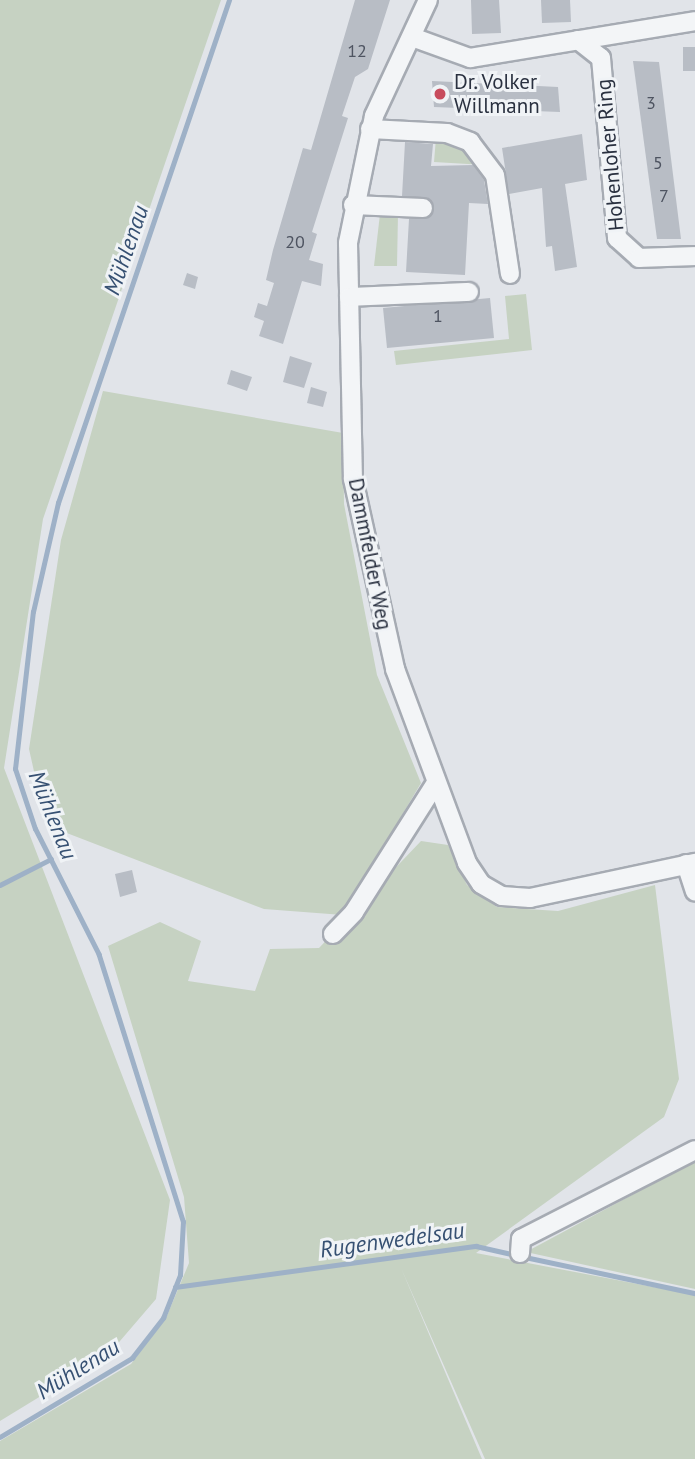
<!DOCTYPE html>
<html>
<head>
<meta charset="utf-8">
<style>
  body { margin:0 }
  #map { position:relative; width:695px; height:1459px; overflow:hidden; background:#e1e4e9; font-family:"PT Sans",sans-serif }
  div>[style] { position:absolute }
  .green>* { inset:0; background:#c6d2c2 }
  .stream>* { height:4.5px; margin:-2.25px; padding:0 2.25px; transform-origin:2.25px; border-radius:2.25px; background:#9eb1c7 }
  .building>* { inset:0; background:#b8bdc5 }
  .roads { filter:drop-shadow(2px 0 #a6abb3) drop-shadow(-2px 0 #a6abb3) drop-shadow(0 2px #a6abb3) drop-shadow(0 -2px #a6abb3) }
  .minor>* { height:18px; margin:-9px; padding:0 9px; transform-origin:9px; border-radius:9px; background:#f3f5f7 }
  .dots>* { width:19px; height:19px; translate:-50% -50%; box-sizing:border-box; border:4px solid #f0f3f6; border-radius:50% }
  span { translate:-50% -50%; white-space:nowrap; text-align:center; line-height:1.15; -webkit-text-stroke:6px #f0f3f6; paint-order:stroke }
  .number-label { font-size:18px; color:#4e5461 }
  .number-label span { -webkit-text-stroke-width:0 }
  .poi-label { font-size:21px; color:#2a3140 }
  .left { translate:0 -50%; text-align:left }
  .street-label { font-size:21px; color:#2a3140 }
  .water-label { font-size:23px; color:#365072; font-style:italic }
</style>
</head>
<body>
<div id="map">
  <div class="green">
    <div style="clip-path:polygon(0 0,221px 0,43px 519px,4px 768px,170px 1200px,156px 1299px,108px 1355px,0 1421px)"></div>
    <div style="clip-path:polygon(436px 138px,460px 143px,485px 165px,434px 162px)"></div>
    <div style="clip-path:polygon(380px 214px,398px 214px,397px 266px,374px 266px)"></div>
    <div style="clip-path:polygon(526px 294px,532px 350px,396px 365px,394px 351px,509px 339px,505px 296px)"></div>
    <div style="clip-path:polygon(103px 391px,343px 433px,344px 504px,377px 675px,421px 783px,343px 915px,264px 909px,46px 825px,29px 749px,61px 540px)"></div>
    <div style="clip-path:polygon(421px 841px,448px 845px,467px 885px,497px 907px,558px 911px,655px 885px,679px 1079px,664px 1117px,476px 1253px,695px 1295px,695px 1459px,485px 1459px,401px 1268px,482px 1459px,0 1459px,0 1441px,131px 1364px,166px 1318px,189px 1263px,184px 1197px,108px 946px,160px 922px,201px 941px,188px 981px,255px 991px,270px 949px,319px 948px)"></div>
    <div style="clip-path:polygon(695px 1161px,695px 1289px,526px 1252px)"></div>
  </div>
  <div class="stream">
    <div style="left:0;top:885px;width:57px;rotate:-27deg"></div>
    <div style="left:525px;top:1257px;width:174px;rotate:12deg"></div>
    <div style="left:175px;top:1287px;width:304px;rotate:-7.8deg"></div>
    <div style="left:476px;top:1246px;width:41px;rotate:12.7deg"></div>
    <div style="left:0;top:1437px;width:154px;rotate:-30.9deg"></div>
    <div style="left:132px;top:1358px;width:51px;rotate:-52.2deg"></div>
    <div style="left:163px;top:1318px;width:46px;rotate:-68.4deg"></div>
    <div style="left:180px;top:1275px;width:53px;rotate:-86.8deg"></div>
    <div style="left:183px;top:1222px;width:280px;rotate:-107.5deg"></div>
    <div style="left:99px;top:955px;width:141px;rotate:-116.9deg"></div>
    <div style="left:35px;top:829px;width:63px;rotate:-108.4deg"></div>
    <div style="left:15px;top:769px;width:158px;rotate:-83.5deg"></div>
    <div style="left:33px;top:612px;width:112px;rotate:-77.1deg"></div>
    <div style="left:58px;top:503px;width:531px;rotate:-71.22deg"></div>
  </div>
  <div class="building">
    <div style="clip-path:polygon(355px 0,390px 0,368px 69px,355px 77px,342px 116px,348px 118px,312px 232px,317px 234px,309px 260px,323px 264px,321px 286px,302px 281px,283px 344px,259px 336px,264px 321px,254px 317px,258px 303px,267px 306px,274px 283px,266px 280px,273px 250px,303px 148px,311px 150px)"></div>
    <div style="clip-path:polygon(471px 0,499px 0,501px 33px,472px 34px)"></div>
    <div style="clip-path:polygon(541px 0,570px 0,571px 22px,542px 23px)"></div>
    <div style="clip-path:polygon(683px 47px,695px 47px,695px 71px,683px 71px)"></div>
    <div style="clip-path:polygon(633px 61px,659px 62px,681px 239px,657px 239px)"></div>
    <div style="clip-path:polygon(432px 81px,558px 87px,560px 112px,434px 107px)"></div>
    <div style="clip-path:polygon(582px 134px,587px 180px,565px 184px,577px 267px,555px 271px,552px 246px,546px 247px,542px 188px,509px 194px,502px 148px)"></div>
    <div style="clip-path:polygon(405px 142px,433px 144px,431px 166px,473px 165px,484px 180px,488px 204px,469px 203px,465px 275px,406px 272px,409px 219px,428px 218px,434px 208px,428px 198px,402px 196px)"></div>
    <div style="clip-path:polygon(187px 273px,198px 277px,195px 289px,183px 285px)"></div>
    <div style="clip-path:polygon(490px 298px,494px 338px,387px 348px,383px 308px)"></div>
    <div style="clip-path:polygon(290px 356px,312px 363px,304px 388px,283px 382px)"></div>
    <div style="clip-path:polygon(231px 370px,252px 377px,247px 391px,227px 384px)"></div>
    <div style="clip-path:polygon(311px 387px,327px 392px,323px 407px,307px 403px)"></div>
    <div style="clip-path:polygon(132px 870px,137px 892px,120px 897px,115px 874px)"></div>
  </div>
  <div class="roads">
    <div class="minor">
      <div style="left:428px;top:0;width:128px;rotate:115deg"></div>
      <div style="left:374px;top:116px;width:130px;rotate:101.6deg"></div>
      <div style="left:348px;top:243px;width:236px;rotate:88.8deg"></div>
      <div style="left:353px;top:479px;width:195px;rotate:77.5deg"></div>
      <div style="left:395px;top:669px;width:207px;rotate:69.6deg"></div>
      <div style="left:467px;top:863px;width:25px;rotate:56deg"></div>
      <div style="left:481px;top:884px;width:24px;rotate:30deg"></div>
      <div style="left:502px;top:896px;width:28px;rotate:4deg"></div>
      <div style="left:530px;top:898px;width:169px;rotate:-12deg"></div>
      <div style="left:412px;top:37px;width:62px;rotate:19.9deg"></div>
      <div style="left:470px;top:58px;width:228px;rotate:-9.3deg"></div>
      <div style="left:578px;top:40px;width:29px;rotate:38deg"></div>
      <div style="left:601px;top:58px;width:181px;rotate:84.9deg"></div>
      <div style="left:617px;top:238px;width:30px;rotate:42deg"></div>
      <div style="left:639px;top:258px;width:56px;rotate:-2deg"></div>
      <div style="left:370px;top:129px;width:77px;rotate:3deg"></div>
      <div style="left:447px;top:133px;width:25px;rotate:21deg"></div>
      <div style="left:470px;top:142px;width:41px;rotate:52.9deg"></div>
      <div style="left:495px;top:175px;width:100px;rotate:81.4deg"></div>
      <div style="left:353px;top:205px;width:70px;rotate:2.5deg"></div>
      <div style="left:349px;top:297px;width:120px;rotate:-2.4deg"></div>
      <div style="left:686px;top:864px;width:29px;rotate:72deg"></div>
      <div style="left:333px;top:934px;width:30px;rotate:-46deg"></div>
      <div style="left:354px;top:912px;width:153px;rotate:-57.6deg"></div>
      <div style="left:520px;top:1253px;width:14px;rotate:-86deg"></div>
      <div style="left:521px;top:1239px;width:195px;rotate:-27.1deg"></div>
    </div>
  </div>
  <div class="dots">
    <div style="left:440px;top:94px;background:#c84c5d"></div>
  </div>
  <div class="number-label">
    <span style="left:357px;top:51px">12</span>
    <span style="left:651px;top:103px">3</span>
    <span style="left:658px;top:163px">5</span>
    <span style="left:664px;top:196px">7</span>
    <span style="left:295px;top:242px">20</span>
    <span style="left:438px;top:316px">1</span>
  </div>
  <div class="poi-label">
    <span class="left" style="left:454px;top:94px">Dr. Volker<br>Willmann</span>
  </div>
  <div class="street-label">
    <span style="left:610px;top:155px;rotate:-95deg">Hohenloher Ring</span>
    <span style="left:370px;top:554px;rotate:79deg">Dammfelder Weg</span>
  </div>
  <div class="water-label">
    <span style="left:126px;top:250px;rotate:-71deg">Mühlenau</span>
    <span style="left:53px;top:815px;rotate:68deg">Mühlenau</span>
    <span style="left:392px;top:1240px;rotate:-8deg">Rugenwedelsau</span>
    <span style="left:78px;top:1369px;rotate:-32deg">Mühlenau</span>
  </div>
</div>
</body>
</html>
